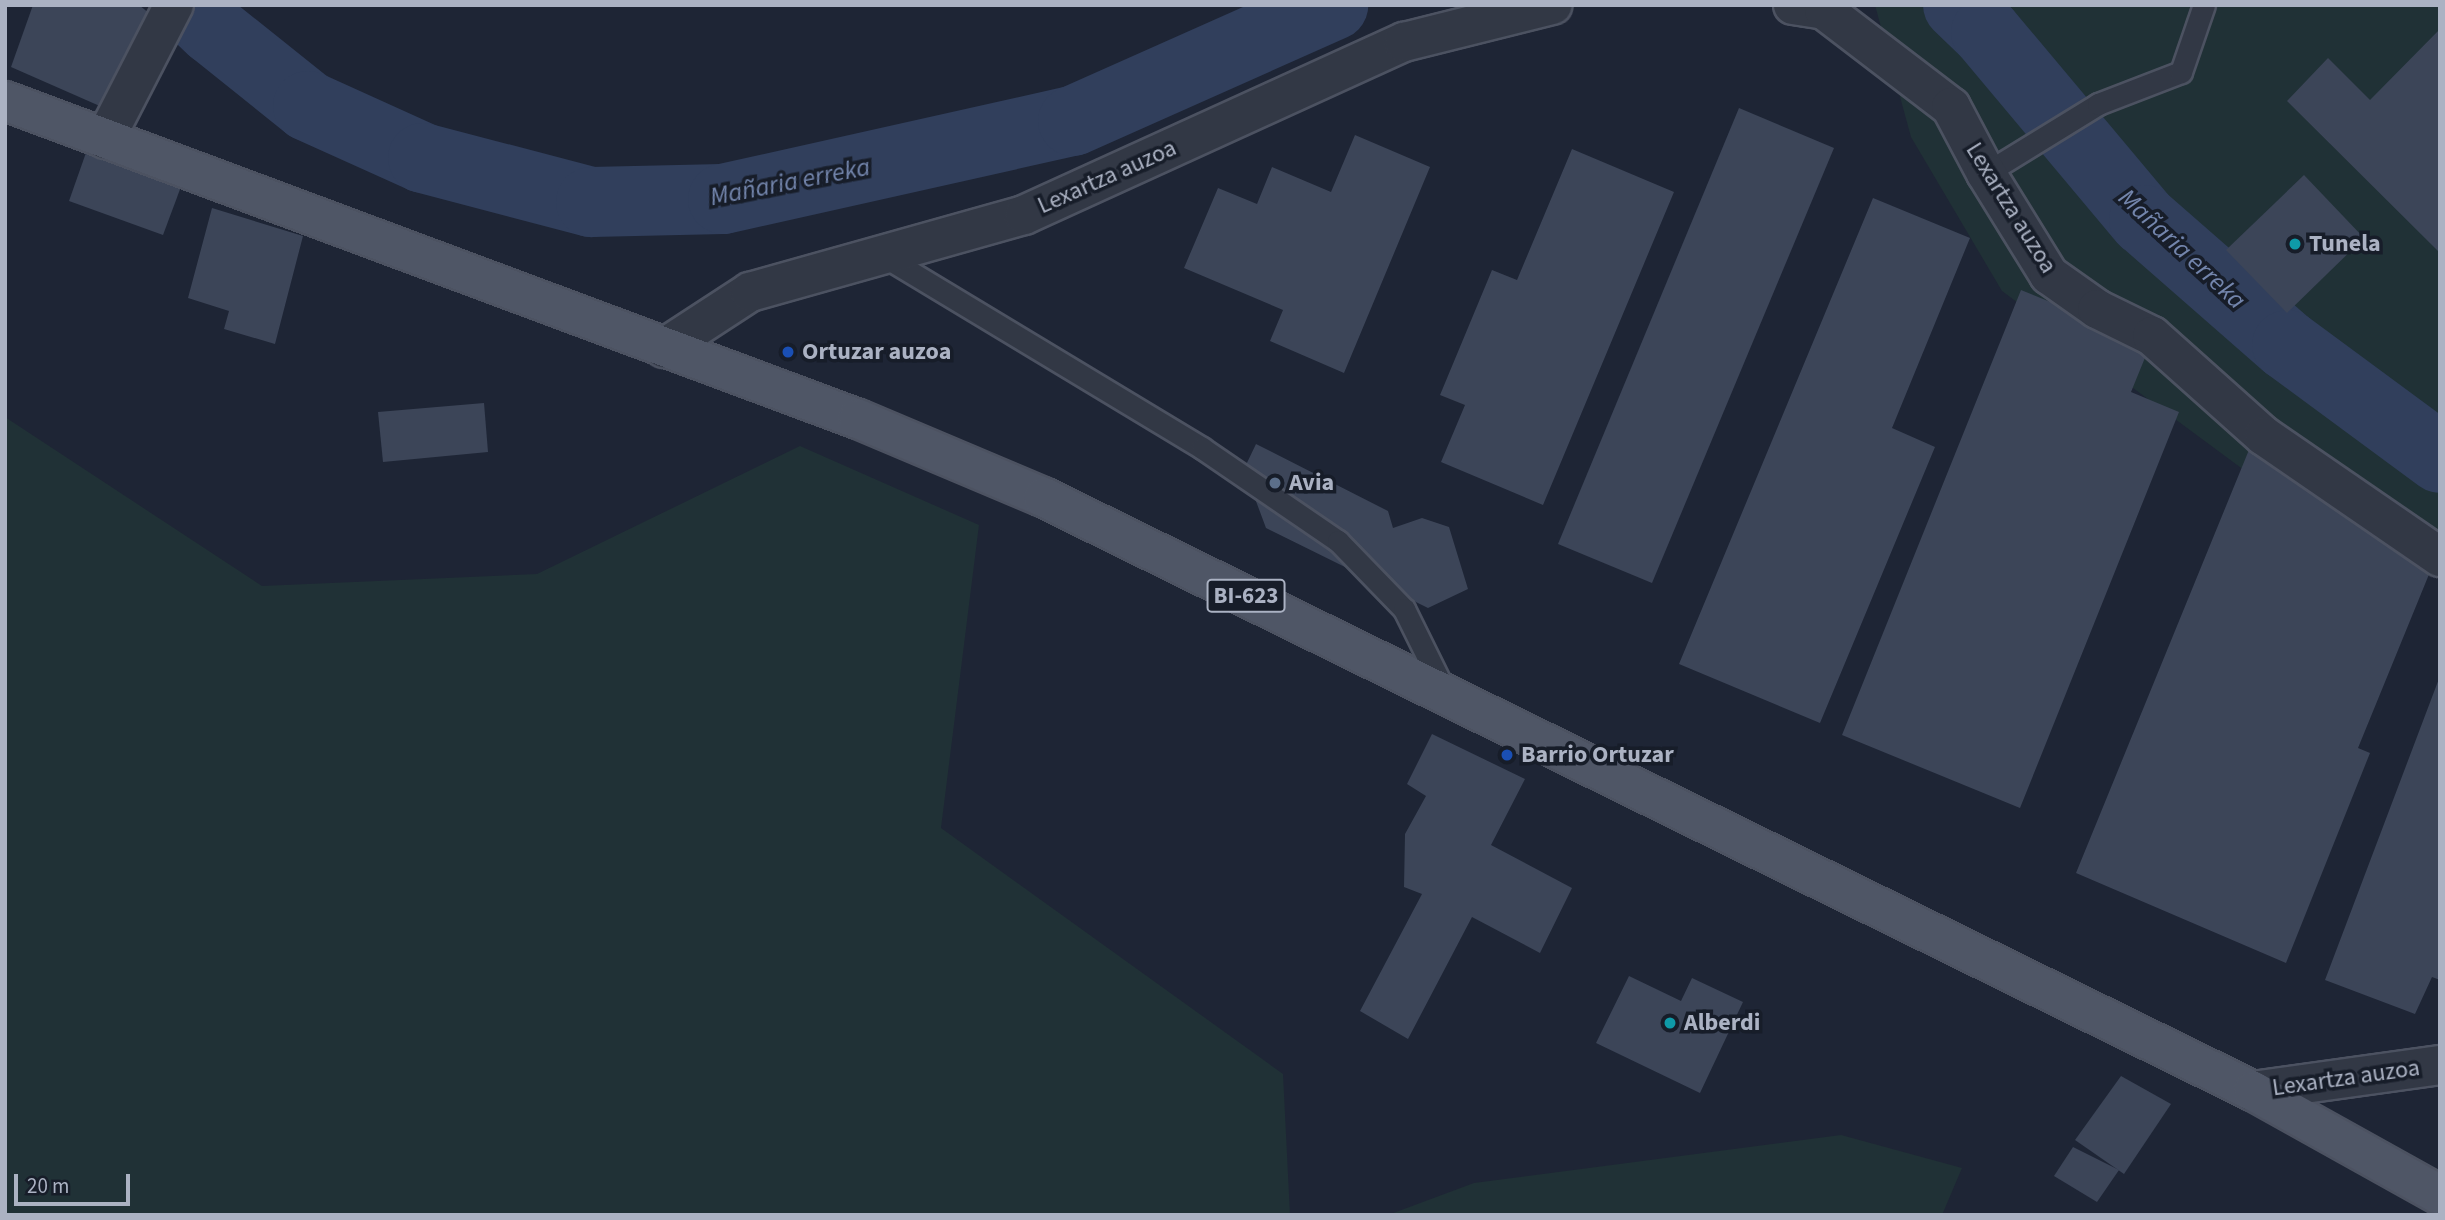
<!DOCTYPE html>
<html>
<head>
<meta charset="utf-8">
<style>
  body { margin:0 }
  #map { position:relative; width:2445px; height:1220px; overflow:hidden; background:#1e2535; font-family:"Source Sans 3",sans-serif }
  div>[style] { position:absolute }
  .green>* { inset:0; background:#203136 }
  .river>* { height:70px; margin:-35px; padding:0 35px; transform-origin:35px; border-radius:35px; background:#313f5c }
  .building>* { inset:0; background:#3c4558 }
  .roads { filter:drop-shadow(2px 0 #4c5261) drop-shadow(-2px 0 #4c5261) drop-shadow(0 2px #4c5261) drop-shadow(0 -2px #4c5261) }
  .lane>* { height:21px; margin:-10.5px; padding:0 10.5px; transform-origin:10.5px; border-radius:10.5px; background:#323845 }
  .street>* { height:38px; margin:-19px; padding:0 19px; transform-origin:19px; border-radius:19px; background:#323845 }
  .primary>* { height:38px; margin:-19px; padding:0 19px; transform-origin:19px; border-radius:19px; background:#4f5666 }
  .dots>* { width:19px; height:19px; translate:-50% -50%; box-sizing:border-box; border:4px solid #171d29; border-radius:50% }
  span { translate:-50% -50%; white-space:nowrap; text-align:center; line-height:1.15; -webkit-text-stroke:7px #171d29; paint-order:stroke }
  .shield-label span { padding:2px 5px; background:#171d29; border:2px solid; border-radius:5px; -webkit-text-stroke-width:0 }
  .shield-label { font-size:23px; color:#abb2c3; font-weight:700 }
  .street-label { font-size:24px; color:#abb2c3 }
  .poi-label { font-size:24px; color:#abb2c3; font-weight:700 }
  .left { translate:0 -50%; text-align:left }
  .water-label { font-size:26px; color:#7385ac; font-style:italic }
  .frame { position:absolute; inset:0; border:7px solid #abb2c3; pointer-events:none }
  .scale { position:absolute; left:14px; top:1174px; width:116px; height:32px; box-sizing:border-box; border:4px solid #abb2c3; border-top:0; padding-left:9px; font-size:21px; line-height:24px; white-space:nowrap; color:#abb2c3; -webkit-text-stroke:5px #171d29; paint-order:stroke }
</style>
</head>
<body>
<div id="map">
  <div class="green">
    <div style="clip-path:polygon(1875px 5px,2440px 5px,2440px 538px,2252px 476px,2002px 291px,1911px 137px)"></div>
    <div style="clip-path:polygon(5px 417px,262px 586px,537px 574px,800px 446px,979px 525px,941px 828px,1283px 1074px,1290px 1215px,5px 1215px)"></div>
    <div style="clip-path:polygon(1841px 1135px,1962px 1168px,1942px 1215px,1388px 1215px,1474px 1183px)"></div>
  </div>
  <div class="river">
    <div style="left:187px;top:5px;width:35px;rotate:44deg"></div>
    <div style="left:212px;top:29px;width:123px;rotate:38.7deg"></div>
    <div style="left:308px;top:106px;width:126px;rotate:24.3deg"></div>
    <div style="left:423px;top:158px;width:174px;rotate:14.7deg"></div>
    <div style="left:591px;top:202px;width:132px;rotate:-1.3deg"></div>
    <div style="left:723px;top:199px;width:359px;rotate:-12.6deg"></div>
    <div style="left:1073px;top:121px;width:285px;rotate:-24deg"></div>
    <div style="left:1958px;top:5px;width:39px;rotate:44deg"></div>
    <div style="left:1986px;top:32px;width:246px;rotate:50deg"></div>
    <div style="left:2144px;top:220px;width:190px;rotate:41.2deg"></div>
    <div style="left:2287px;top:345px;width:190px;rotate:36.4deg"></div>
  </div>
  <div class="building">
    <div style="clip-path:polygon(33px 5px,139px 5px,155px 18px,102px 107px,11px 67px)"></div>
    <div style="clip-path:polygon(2440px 29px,2440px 253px,2287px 101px,2328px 58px,2370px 100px)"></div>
    <div style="clip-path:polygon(1739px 108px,1834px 148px,1652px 583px,1558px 544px)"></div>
    <div style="clip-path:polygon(1355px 135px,1430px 167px,1344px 373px,1270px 341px,1283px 310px,1184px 268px,1218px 188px,1257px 204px,1272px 167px,1331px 192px)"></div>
    <div style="clip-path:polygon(88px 147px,182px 184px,163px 235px,69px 201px)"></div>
    <div style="clip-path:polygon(1572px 149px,1674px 192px,1543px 505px,1441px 462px,1465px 405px,1440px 395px,1492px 270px,1517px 280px)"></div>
    <div style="clip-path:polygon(2304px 175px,2364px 238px,2287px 313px,2226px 250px)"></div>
    <div style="clip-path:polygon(1873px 198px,1970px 238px,1892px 428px,1935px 447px,1820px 723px,1679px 664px)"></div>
    <div style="clip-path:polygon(212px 208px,303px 236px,275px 344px,224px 329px,229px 311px,188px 298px)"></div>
    <div style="clip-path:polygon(2021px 290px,2151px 343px,2131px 392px,2179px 412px,2020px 808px,1842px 735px)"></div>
    <div style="clip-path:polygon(484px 403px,488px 452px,383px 462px,378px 412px)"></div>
    <div style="clip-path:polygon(2253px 440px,2432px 567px,2358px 748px,2370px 753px,2286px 963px,2076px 873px)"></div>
    <div style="clip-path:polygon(1256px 444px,1388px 511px,1393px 528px,1422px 518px,1449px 527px,1468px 589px,1428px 608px,1266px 528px,1244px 469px)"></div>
    <div style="clip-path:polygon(2440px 676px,2440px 980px,2432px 977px,2415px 1014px,2325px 980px)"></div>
    <div style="clip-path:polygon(1432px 734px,1525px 779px,1491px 845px,1572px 888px,1540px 953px,1472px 917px,1408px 1039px,1360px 1011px,1422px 894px,1404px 887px,1405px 834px,1426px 796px,1407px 784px)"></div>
    <div style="clip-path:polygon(1629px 976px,1681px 1001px,1692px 978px,1743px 1002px,1700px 1093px,1596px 1043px)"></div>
    <div style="clip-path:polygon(2121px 1076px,2171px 1104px,2124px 1174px,2075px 1140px)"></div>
    <div style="clip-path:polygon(2073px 1147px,2119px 1170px,2097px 1202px,2054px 1176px)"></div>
  </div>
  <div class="roads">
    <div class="lane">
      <div style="left:1986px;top:173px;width:132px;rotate:-31.6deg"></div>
      <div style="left:2098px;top:104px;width:89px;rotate:-21.1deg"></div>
      <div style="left:2181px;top:72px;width:71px;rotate:-71.1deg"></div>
      <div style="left:882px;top:255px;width:374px;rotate:31.1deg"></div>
      <div style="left:1202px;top:448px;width:165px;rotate:34.4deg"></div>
      <div style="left:1338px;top:541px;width:95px;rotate:45.9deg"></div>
      <div style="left:1404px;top:609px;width:93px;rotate:63.7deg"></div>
    </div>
    <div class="street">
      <div style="left:1793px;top:5px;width:31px;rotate:9deg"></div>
      <div style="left:1824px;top:10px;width:160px;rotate:37.4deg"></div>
      <div style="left:1951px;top:107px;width:75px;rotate:62.1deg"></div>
      <div style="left:1986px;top:173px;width:120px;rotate:58.3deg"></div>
      <div style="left:2049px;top:275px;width:59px;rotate:35.3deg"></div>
      <div style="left:2097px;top:309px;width:61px;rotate:26.1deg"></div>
      <div style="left:2152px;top:336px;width:150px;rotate:41.8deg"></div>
      <div style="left:2264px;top:436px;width:214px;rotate:34.5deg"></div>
      <div style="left:105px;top:139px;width:151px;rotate:-62.8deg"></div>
      <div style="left:664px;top:348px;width:103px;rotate:-33.1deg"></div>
      <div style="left:750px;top:292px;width:285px;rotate:-15.7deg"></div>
      <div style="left:1024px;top:215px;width:418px;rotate:-24.5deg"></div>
      <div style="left:1404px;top:42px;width:153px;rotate:-14deg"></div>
      <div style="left:2253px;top:1091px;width:189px;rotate:-7.9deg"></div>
    </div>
    <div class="primary">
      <div style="left:5px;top:101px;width:910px;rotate:20.45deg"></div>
      <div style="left:858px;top:419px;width:201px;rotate:22.9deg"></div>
      <div style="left:1043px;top:497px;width:1348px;rotate:26.15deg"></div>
      <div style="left:2253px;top:1091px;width:214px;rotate:29.1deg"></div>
    </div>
  </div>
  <div class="dots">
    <div style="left:2295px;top:244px;background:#0f9aa8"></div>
    <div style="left:788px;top:352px;background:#1a4fb4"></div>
    <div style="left:1275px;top:483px;background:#5c6f8a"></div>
    <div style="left:1507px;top:755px;background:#1a4fb4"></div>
    <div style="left:1670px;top:1023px;background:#0f9aa8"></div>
  </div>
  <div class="shield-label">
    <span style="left:1246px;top:596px">BI-623</span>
  </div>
  <div class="street-label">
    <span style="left:1107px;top:177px;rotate:-24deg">Lexartza auzoa</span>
    <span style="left:2011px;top:208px;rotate:58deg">Lexartza auzoa</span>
    <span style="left:2346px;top:1078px;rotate:-8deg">Lexartza auzoa</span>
  </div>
  <div class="poi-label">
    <span class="left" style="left:2309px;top:244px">Tunela</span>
    <span class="left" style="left:802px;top:352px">Ortuzar auzoa</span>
    <span class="left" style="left:1289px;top:483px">Avia</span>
    <span class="left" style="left:1521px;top:755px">Barrio Ortuzar</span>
    <span class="left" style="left:1684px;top:1023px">Alberdi</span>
  </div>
  <div class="water-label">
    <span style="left:790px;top:182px;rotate:-11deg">Mañaria erreka</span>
    <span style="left:2182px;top:249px;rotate:43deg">Mañaria erreka</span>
  </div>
  <div class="frame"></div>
  <div class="scale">20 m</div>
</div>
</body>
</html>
